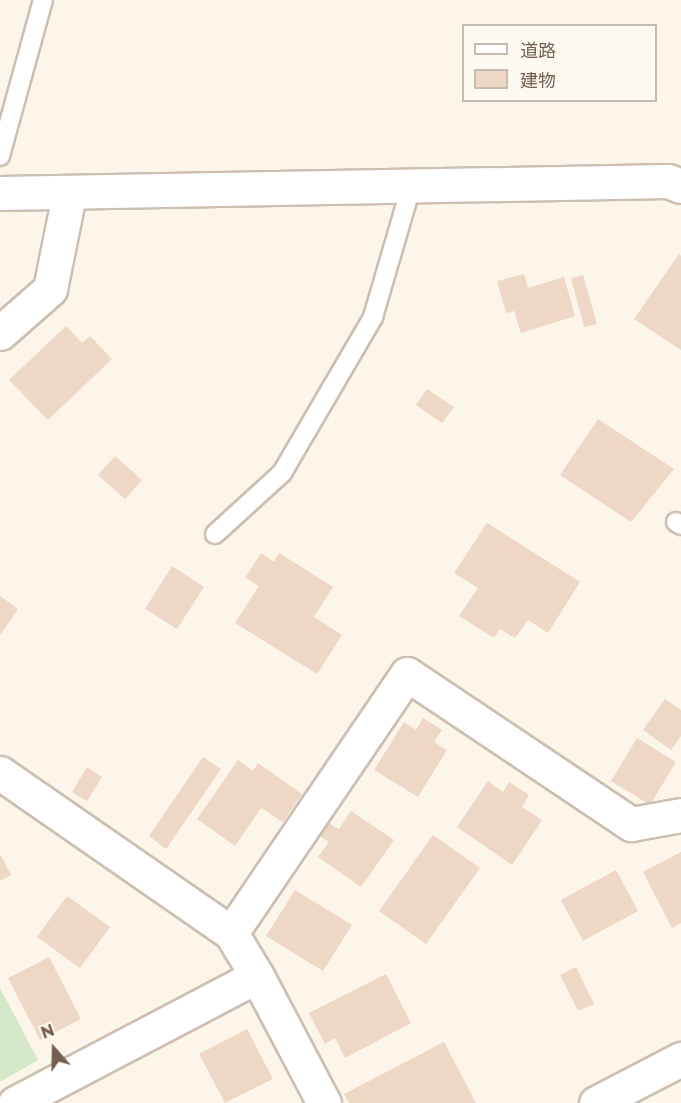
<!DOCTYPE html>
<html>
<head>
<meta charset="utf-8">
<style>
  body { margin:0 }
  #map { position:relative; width:681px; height:1103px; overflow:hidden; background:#fbf5ea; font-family:Montserrat,"Noto Sans JP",sans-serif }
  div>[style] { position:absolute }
  .green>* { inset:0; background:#d4e7c9 }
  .building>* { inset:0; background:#eed7c4 }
  .roads { filter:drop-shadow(2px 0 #ccbeb1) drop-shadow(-2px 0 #ccbeb1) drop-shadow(0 2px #ccbeb1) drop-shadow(0 -2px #ccbeb1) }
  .lane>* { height:18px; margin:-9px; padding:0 9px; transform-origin:9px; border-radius:9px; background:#fff }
  .street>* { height:33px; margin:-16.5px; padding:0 16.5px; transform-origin:16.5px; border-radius:16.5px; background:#fff }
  span { translate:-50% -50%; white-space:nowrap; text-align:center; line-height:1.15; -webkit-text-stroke:6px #fef9f0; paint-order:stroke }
  .legend { position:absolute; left:462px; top:24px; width:195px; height:78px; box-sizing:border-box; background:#fef9f0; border:2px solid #c6bbb0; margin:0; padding:8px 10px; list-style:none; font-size:18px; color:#735e4f }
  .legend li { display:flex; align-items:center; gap:12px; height:30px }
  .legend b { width:30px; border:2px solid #c6bbb0 }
  .north { position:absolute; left:24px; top:1019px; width:60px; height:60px; -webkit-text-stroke:4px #fef9f0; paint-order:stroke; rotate:340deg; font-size:16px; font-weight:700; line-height:24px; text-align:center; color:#735e4f }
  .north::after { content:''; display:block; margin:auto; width:21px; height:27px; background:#735e4f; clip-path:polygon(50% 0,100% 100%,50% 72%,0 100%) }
</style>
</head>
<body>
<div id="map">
  <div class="green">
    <div style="clip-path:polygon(0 988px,38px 1060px,0 1082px)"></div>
  </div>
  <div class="building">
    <div style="clip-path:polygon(679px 254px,681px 256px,681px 350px,634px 319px)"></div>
    <div style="clip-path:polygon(524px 274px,528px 288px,564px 277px,575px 316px,521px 333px,514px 311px,506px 313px,497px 281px)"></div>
    <div style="clip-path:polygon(583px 275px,597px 324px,584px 327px,571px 278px)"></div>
    <div style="clip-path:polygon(66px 326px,82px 343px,90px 336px,112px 359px,48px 420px,9px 380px)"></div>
    <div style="clip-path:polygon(427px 389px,454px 407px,442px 423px,416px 405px)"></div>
    <div style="clip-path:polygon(598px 419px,674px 469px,631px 522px,560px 475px)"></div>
    <div style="clip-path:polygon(115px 456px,142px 480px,125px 499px,98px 475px)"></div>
    <div style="clip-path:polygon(487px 523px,580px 582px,548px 633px,528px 620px,515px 638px,500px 629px,494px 638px,459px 616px,478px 588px,454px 573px)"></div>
    <div style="clip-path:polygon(261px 553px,274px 562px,279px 553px,333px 587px,314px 617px,342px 635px,317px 674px,235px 623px,259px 586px,245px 578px)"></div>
    <div style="clip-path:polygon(172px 566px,204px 587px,177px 629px,145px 609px)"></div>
    <div style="clip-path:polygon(0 596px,18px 609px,0 635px)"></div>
    <div style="clip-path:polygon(665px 699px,681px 710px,681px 736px,671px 750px,643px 730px)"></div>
    <div style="clip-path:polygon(423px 718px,442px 730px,434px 742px,447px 750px,418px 797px,374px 770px,404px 722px,416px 730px)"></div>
    <div style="clip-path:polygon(637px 738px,676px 762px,650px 805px,611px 781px)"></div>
    <div style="clip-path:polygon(203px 757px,221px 769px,166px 849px,149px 836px)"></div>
    <div style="clip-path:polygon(238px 760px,253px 771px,258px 763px,302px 794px,283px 822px,261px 808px,235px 846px,197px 819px)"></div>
    <div style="clip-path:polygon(87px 767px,102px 777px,87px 801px,72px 792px)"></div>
    <div style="clip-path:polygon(488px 781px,503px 792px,509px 782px,529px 795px,522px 807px,542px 820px,512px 865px,457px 827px)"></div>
    <div style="clip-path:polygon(351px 811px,394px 840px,361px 887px,318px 857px,329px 842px,318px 835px,327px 822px,339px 829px)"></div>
    <div style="clip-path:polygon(433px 835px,480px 868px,426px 944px,379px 911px)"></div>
    <div style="clip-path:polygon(681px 852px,681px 923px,672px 928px,643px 872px)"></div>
    <div style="clip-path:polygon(0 854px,11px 875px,0 881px)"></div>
    <div style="clip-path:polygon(616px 870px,638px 911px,583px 941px,561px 900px)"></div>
    <div style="clip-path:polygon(295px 890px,352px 925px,323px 971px,266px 936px)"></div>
    <div style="clip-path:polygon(67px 896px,110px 927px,80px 968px,37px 937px)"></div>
    <div style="clip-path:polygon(49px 957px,81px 1019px,40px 1040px,8px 978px)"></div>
    <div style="clip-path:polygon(576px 967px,594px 1004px,578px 1011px,560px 975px)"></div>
    <div style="clip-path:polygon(386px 974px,411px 1023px,345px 1058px,335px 1038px,325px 1044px,309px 1013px)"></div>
    <div style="clip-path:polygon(247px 1029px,273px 1079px,225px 1103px,199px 1054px)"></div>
    <div style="clip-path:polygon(444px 1042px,476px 1103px,349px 1103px,344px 1094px)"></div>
  </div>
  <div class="roads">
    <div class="lane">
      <div style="left:0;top:156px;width:162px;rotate:-74.6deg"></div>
      <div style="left:676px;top:522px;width:6px;rotate:31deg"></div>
      <div style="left:215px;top:534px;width:91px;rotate:-42.3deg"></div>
      <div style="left:282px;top:473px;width:181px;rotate:-59.7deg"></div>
      <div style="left:373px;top:317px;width:135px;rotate:-73.7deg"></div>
    </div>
    <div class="street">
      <div style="left:0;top:193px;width:668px;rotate:-1.03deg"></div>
      <div style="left:668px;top:181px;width:14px;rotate:21deg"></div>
      <div style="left:0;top:333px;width:67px;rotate:-41.3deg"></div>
      <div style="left:50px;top:289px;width:96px;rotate:-78.6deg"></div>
      <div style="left:0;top:773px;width:281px;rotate:34.7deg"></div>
      <div style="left:231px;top:933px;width:50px;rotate:58.8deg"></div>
      <div style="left:231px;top:933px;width:313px;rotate:-55.8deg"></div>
      <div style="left:407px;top:674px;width:270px;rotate:33.8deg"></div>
      <div style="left:631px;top:824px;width:51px;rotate:-10.2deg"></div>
      <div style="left:15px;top:1103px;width:273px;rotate:-27.7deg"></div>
      <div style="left:257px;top:976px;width:144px;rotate:62.2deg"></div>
      <div style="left:596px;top:1103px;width:96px;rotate:-27.4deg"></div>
    </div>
  </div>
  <ul class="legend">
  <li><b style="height:8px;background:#fff"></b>道路</li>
  <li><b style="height:16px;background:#eed7c4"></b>建物</li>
  </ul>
  <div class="north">N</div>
</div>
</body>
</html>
